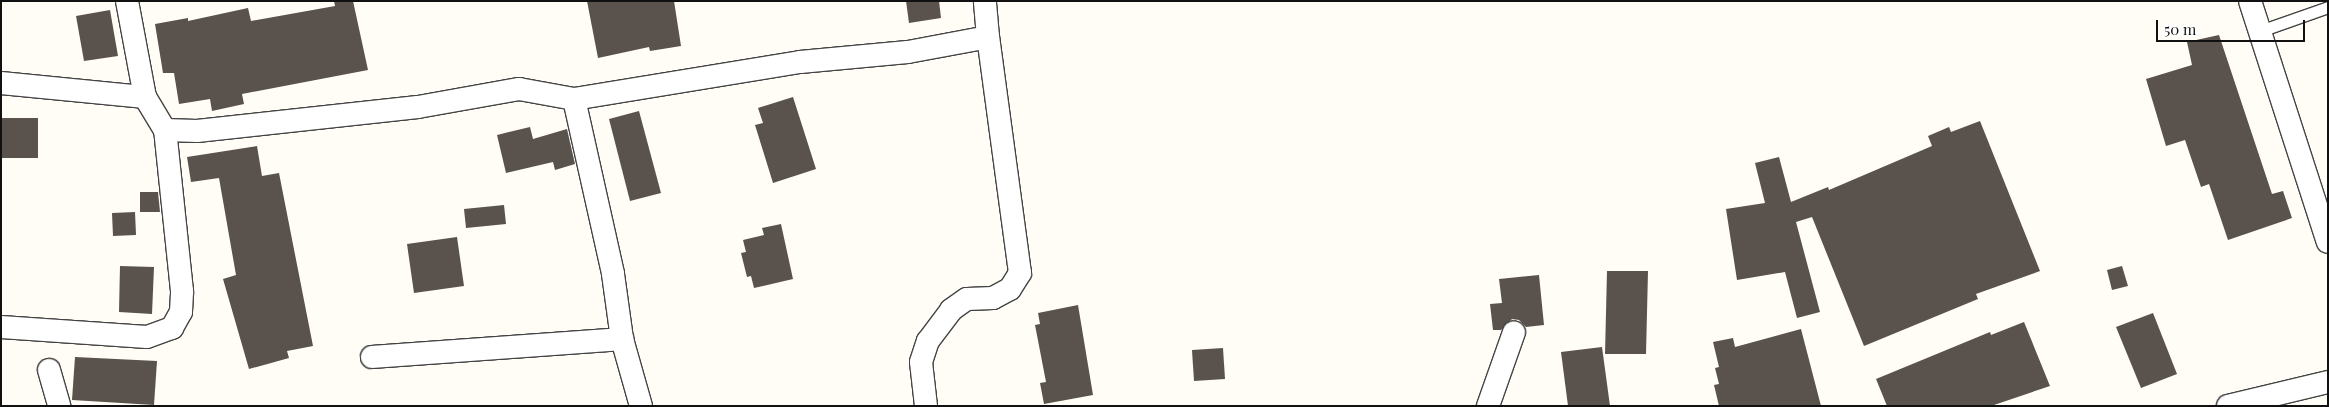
<!DOCTYPE html>
<html>
<head>
<meta charset="utf-8">
<style>
  body { margin:0 }
  #map { position:relative; width:2329px; height:407px; overflow:hidden; background:#fffdf5; font-family:"Playfair Display",serif }
  div>[style] { position:absolute }
  .building>* { inset:0; background:#5a524d }
  .roads { filter:drop-shadow(1px 0 #444) drop-shadow(-1px 0 #444) drop-shadow(0 1px #444) drop-shadow(0 -1px #444) }
  .lane>* { height:11px; margin:-5.5px; padding:0 5.5px; transform-origin:5.5px; border-radius:5.5px; background:#fff }
  .street>* { height:22px; margin:-11px; padding:0 11px; transform-origin:11px; border-radius:11px; background:#fff }
  span { translate:-50% -50%; white-space:nowrap; text-align:center; line-height:1.15; -webkit-text-stroke:5px #fff; paint-order:stroke }
  .frame { position:absolute; inset:0; border:2px solid #111; pointer-events:none }
  .scale { position:absolute; left:2156px; top:20px; width:149px; height:22px; box-sizing:border-box; border:2px solid #111; border-top:0; padding-left:6px; font-size:15px; line-height:18px; white-space:nowrap; color:#111; -webkit-text-stroke:4px #fff; paint-order:stroke }
</style>
</head>
<body>
<div id="map">
  <div class="building">
    <div style="clip-path:polygon(334px 1px,353px 1px,368px 70px,242px 94px,244px 104px,212px 111px,210px 99px,179px 104px,174px 73px,163px 73px,155px 24px,188px 18px,188px 21px,248px 8px,251px 21px,335px 6px)"></div>
    <div style="clip-path:polygon(587px 1px,674px 1px,681px 46px,650px 51px,649px 47px,598px 58px)"></div>
    <div style="clip-path:polygon(906px 1px,939px 1px,941px 18px,909px 23px)"></div>
    <div style="clip-path:polygon(110px 10px,118px 56px,84px 61px,76px 16px)"></div>
    <div style="clip-path:polygon(2219px 35px,2272px 194px,2283px 191px,2292px 218px,2228px 240px,2209px 184px,2201px 187px,2185px 140px,2166px 146px,2146px 79px,2192px 65px,2187px 42px)"></div>
    <div style="clip-path:polygon(793px 97px,816px 169px,773px 183px,755px 125px,763px 123px,758px 108px)"></div>
    <div style="clip-path:polygon(639px 111px,661px 193px,630px 201px,609px 119px)"></div>
    <div style="clip-path:polygon(1px 118px,38px 118px,38px 158px,1px 158px)"></div>
    <div style="clip-path:polygon(1980px 121px,2040px 271px,1976px 294px,1978px 299px,1864px 346px,1812px 217px,1796px 222px,1820px 312px,1797px 318px,1785px 272px,1737px 280px,1726px 209px,1765px 203px,1755px 163px,1779px 157px,1791px 202px,1828px 187px,1829px 190px,1932px 146px,1928px 136px,1949px 127px,1951px 132px)"></div>
    <div style="clip-path:polygon(530px 127px,533px 139px,567px 129px,575px 164px,555px 170px,553px 162px,506px 173px,497px 135px)"></div>
    <div style="clip-path:polygon(257px 146px,262px 176px,279px 173px,313px 346px,287px 351px,289px 358px,249px 369px,223px 279px,236px 275px,219px 178px,191px 182px,187px 157px)"></div>
    <div style="clip-path:polygon(140px 192px,158px 192px,160px 212px,140px 212px)"></div>
    <div style="clip-path:polygon(504px 205px,506px 224px,466px 228px,464px 209px)"></div>
    <div style="clip-path:polygon(135px 212px,136px 235px,113px 236px,112px 213px)"></div>
    <div style="clip-path:polygon(781px 224px,793px 279px,754px 288px,751px 276px,747px 277px,741px 253px,746px 252px,743px 240px,764px 235px,762px 228px)"></div>
    <div style="clip-path:polygon(457px 237px,464px 286px,414px 293px,407px 244px)"></div>
    <div style="clip-path:polygon(120px 266px,154px 267px,152px 314px,119px 312px)"></div>
    <div style="clip-path:polygon(2122px 266px,2128px 286px,2112px 290px,2107px 270px)"></div>
    <div style="clip-path:polygon(1607px 271px,1648px 271px,1646px 354px,1605px 354px)"></div>
    <div style="clip-path:polygon(1539px 275px,1544px 325px,1526px 327px,1519px 320px,1512px 319px,1501px 330px,1493px 330px,1490px 304px,1502px 303px,1499px 279px)"></div>
    <div style="clip-path:polygon(1078px 305px,1093px 395px,1044px 404px,1040px 383px,1046px 382px,1035px 325px,1040px 324px,1038px 313px)"></div>
    <div style="clip-path:polygon(2153px 313px,2177px 374px,2141px 388px,2116px 327px)"></div>
    <div style="clip-path:polygon(2024px 322px,2050px 386px,1991px 406px,1887px 406px,1876px 379px,1990px 332px,1991px 335px)"></div>
    <div style="clip-path:polygon(1801px 329px,1821px 406px,1719px 406px,1714px 385px,1719px 384px,1715px 368px,1719px 367px,1713px 342px,1733px 338px,1735px 347px)"></div>
    <div style="clip-path:polygon(1602px 347px,1610px 406px,1568px 406px,1561px 352px)"></div>
    <div style="clip-path:polygon(1223px 348px,1225px 379px,1194px 381px,1192px 350px)"></div>
    <div style="clip-path:polygon(75px 357px,157px 361px,154px 405px,72px 400px)"></div>
  </div>
  <div class="roads">
    <div class="lane">
      <div style="left:2260px;top:31px;width:72px;rotate:-19.4deg"></div>
    </div>
    <div class="street">
      <div style="left:127px;top:1px;width:98px;rotate:79.4deg"></div>
      <div style="left:2250px;top:1px;width:253px;rotate:72.1deg"></div>
      <div style="left:1px;top:83px;width:145px;rotate:5.6deg"></div>
      <div style="left:145px;top:97px;width:39px;rotate:59deg"></div>
      <div style="left:165px;top:130px;width:32px;rotate:2deg"></div>
      <div style="left:197px;top:131px;width:222px;rotate:-6.2deg"></div>
      <div style="left:418px;top:107px;width:103px;rotate:-10.1deg"></div>
      <div style="left:519px;top:89px;width:56px;rotate:10.3deg"></div>
      <div style="left:574px;top:99px;width:229px;rotate:-9.3deg"></div>
      <div style="left:800px;top:62px;width:108px;rotate:-5.3deg"></div>
      <div style="left:908px;top:52px;width:81px;rotate:-10.6deg"></div>
      <div style="left:988px;top:37px;width:36px;rotate:-95deg"></div>
      <div style="left:574px;top:99px;width:179px;rotate:77.4deg"></div>
      <div style="left:613px;top:274px;width:66px;rotate:82.1deg"></div>
      <div style="left:622px;top:339px;width:70px;rotate:74.2deg"></div>
      <div style="left:1px;top:327px;width:146px;rotate:3.9deg"></div>
      <div style="left:147px;top:337px;width:27px;rotate:-20deg"></div>
      <div style="left:172px;top:328px;width:18px;rotate:-61deg"></div>
      <div style="left:181px;top:312px;width:21px;rotate:-87deg"></div>
      <div style="left:182px;top:291px;width:162px;rotate:-96deg"></div>
      <div style="left:372px;top:357px;width:251px;rotate:-4.1deg"></div>
      <div style="left:49px;top:370px;width:37px;rotate:74deg"></div>
      <div style="left:926px;top:406px;width:44px;rotate:-96.5deg"></div>
      <div style="left:921px;top:362px;width:22px;rotate:-72deg"></div>
      <div style="left:928px;top:341px;width:39px;rotate:-53deg"></div>
      <div style="left:951px;top:310px;width:19px;rotate:-35deg"></div>
      <div style="left:967px;top:299px;width:26px;rotate:-2deg"></div>
      <div style="left:993px;top:298px;width:19px;rotate:-28deg"></div>
      <div style="left:1010px;top:289px;width:19px;rotate:-58deg"></div>
      <div style="left:1020px;top:273px;width:238px;rotate:-97.7deg"></div>
      <div style="left:1488px;top:406px;width:78px;rotate:-70.6deg"></div>
      <div style="left:2228px;top:406px;width:103px;rotate:-13.5deg"></div>
    </div>
  </div>
  <div class="frame"></div>
  <div class="scale">50 m</div>
</div>
</body>
</html>
